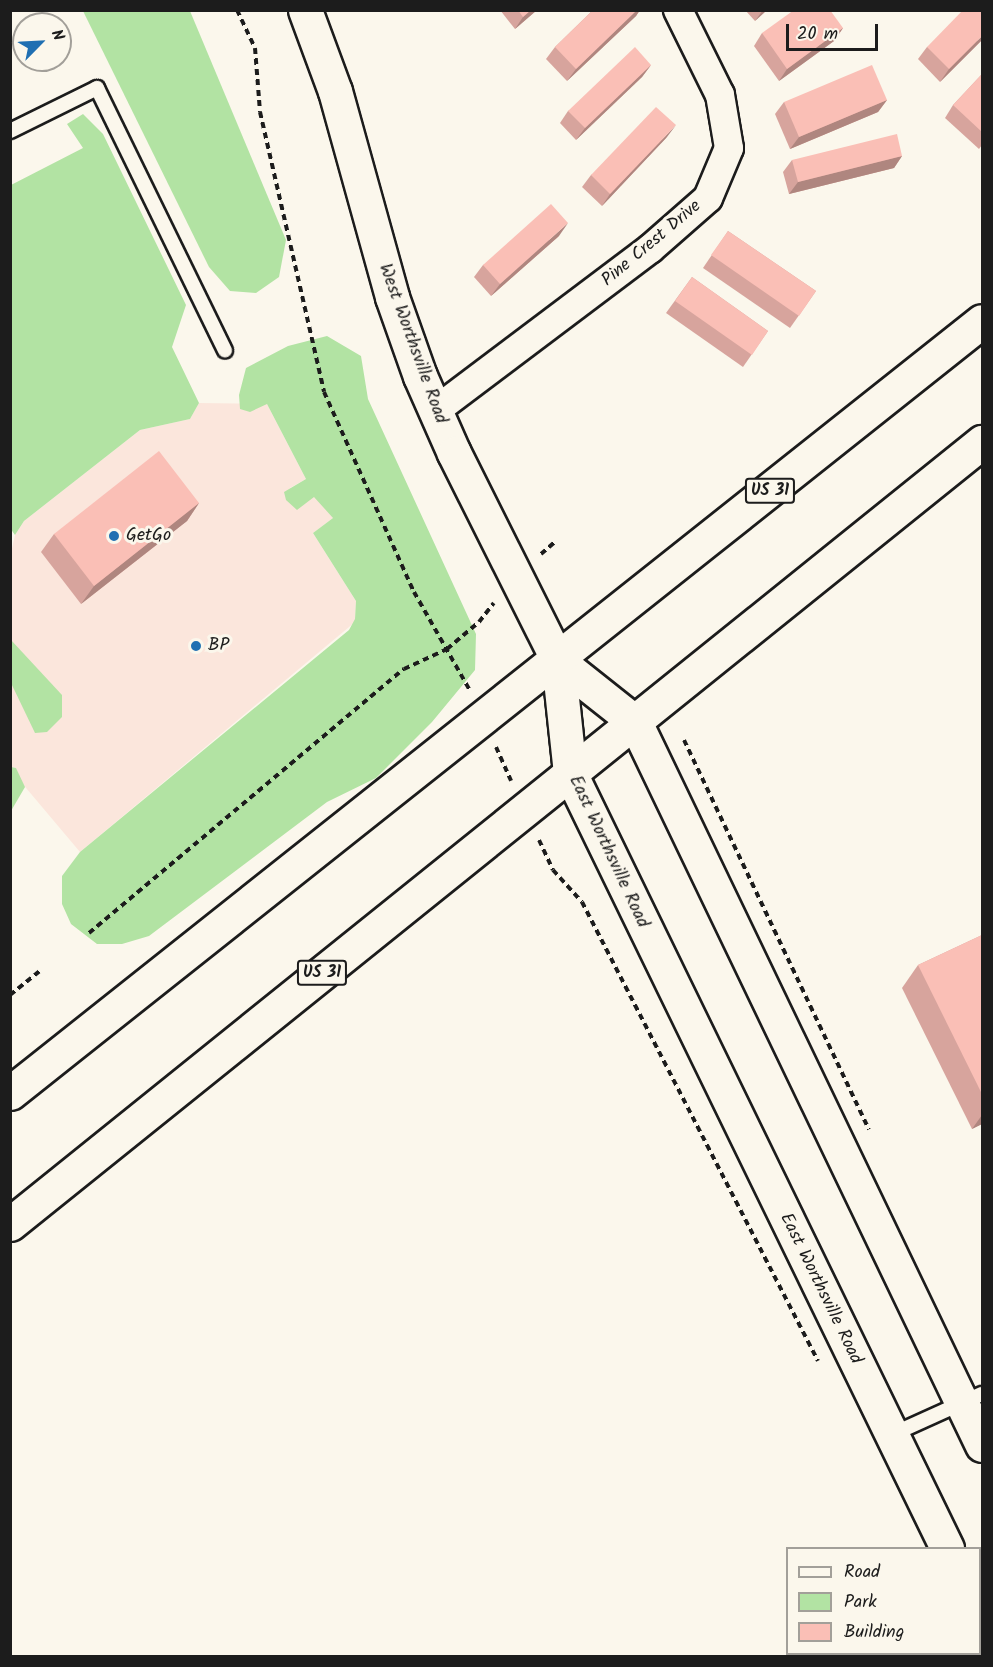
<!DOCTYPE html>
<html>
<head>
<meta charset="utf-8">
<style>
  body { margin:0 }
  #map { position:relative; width:993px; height:1667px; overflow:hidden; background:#fbf7ec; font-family:Kalam,sans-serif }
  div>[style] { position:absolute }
  .built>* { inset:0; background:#fbe6dc }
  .green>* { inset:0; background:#b2e3a3 }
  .path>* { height:4px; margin-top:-2px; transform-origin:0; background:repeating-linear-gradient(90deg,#1c1c1c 0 6px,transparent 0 10.5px) }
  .roads { filter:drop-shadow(2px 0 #1c1c1c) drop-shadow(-2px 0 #1c1c1c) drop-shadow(0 2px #1c1c1c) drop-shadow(0 -2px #1c1c1c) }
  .service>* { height:14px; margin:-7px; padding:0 7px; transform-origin:7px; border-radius:7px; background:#fbf7ec }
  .minor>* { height:28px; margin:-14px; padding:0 14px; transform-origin:14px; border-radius:14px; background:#fbf7ec }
  .secondary>* { height:33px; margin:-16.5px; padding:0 16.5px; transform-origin:16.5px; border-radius:16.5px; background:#fbf7ec }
  .primary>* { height:33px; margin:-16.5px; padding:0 16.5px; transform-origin:16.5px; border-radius:16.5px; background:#fbf7ec }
  .wall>* { inset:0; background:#d7a49d }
  .shaded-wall>* { inset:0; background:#af867f }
  .building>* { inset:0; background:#fabfb6 }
  .dots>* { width:16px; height:16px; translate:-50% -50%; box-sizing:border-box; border:3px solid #fbf7ec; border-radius:50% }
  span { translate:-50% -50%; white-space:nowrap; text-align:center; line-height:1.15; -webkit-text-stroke:6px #fbf7ec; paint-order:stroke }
  .shield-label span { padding:2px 4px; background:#fbf7ec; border:2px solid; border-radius:4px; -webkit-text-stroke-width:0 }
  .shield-label { font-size:16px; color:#1c1c1c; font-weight:700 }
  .street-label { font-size:18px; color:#1c1c1c }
  .poi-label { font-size:18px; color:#1c1c1c }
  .left { translate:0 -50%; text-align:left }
  .frame { position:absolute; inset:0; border:12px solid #1c1c1c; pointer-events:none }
  .legend { position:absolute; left:786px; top:1547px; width:195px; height:108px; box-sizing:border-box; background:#fbf7ec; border:2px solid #a29f99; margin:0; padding:8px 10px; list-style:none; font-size:18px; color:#1c1c1c }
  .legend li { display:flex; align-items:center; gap:12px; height:30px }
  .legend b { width:30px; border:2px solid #a29f99 }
  .north { position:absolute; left:12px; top:12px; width:60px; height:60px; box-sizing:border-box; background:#fbf7ec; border:2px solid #a29f99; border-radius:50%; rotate:66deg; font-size:16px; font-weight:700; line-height:24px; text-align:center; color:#1c1c1c }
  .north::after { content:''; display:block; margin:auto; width:21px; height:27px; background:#1f6fb2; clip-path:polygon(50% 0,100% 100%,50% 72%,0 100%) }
  .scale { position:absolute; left:786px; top:24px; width:92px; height:27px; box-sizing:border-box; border:3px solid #1c1c1c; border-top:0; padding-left:8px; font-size:18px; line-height:21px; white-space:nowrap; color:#1c1c1c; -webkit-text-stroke:4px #fbf7ec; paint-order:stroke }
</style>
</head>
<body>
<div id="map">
  <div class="built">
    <div style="clip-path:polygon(199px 403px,267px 404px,306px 479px,290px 488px,318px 496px,333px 518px,313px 533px,356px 601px,355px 622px,80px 852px,21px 782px,16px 768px,11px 767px,11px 553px,15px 535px,24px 521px,140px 430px,190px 419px)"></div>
  </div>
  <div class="green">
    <div style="clip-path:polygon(83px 11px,190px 11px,286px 240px,279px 277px,256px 293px,230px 291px,209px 267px)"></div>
    <div style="clip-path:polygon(83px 114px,103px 134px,186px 305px,172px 347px,199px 403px,190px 419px,140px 430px,24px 521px,15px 535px,10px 528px,11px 185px,83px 148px,67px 124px)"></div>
    <div style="clip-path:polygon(327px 336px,361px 356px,368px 399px,476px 634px,475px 670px,432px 722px,376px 778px,327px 802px,149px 936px,122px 944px,97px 944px,71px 924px,62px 904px,62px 876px,80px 852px,349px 630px,355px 619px,356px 601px,313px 533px,333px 518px,314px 497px,297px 510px,286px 500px,284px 492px,306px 479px,267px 404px,250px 412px,240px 409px,239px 395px,246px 368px,288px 346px)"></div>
    <div style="clip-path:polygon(11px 640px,62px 695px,62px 717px,47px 732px,35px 733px,11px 683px)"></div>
    <div style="clip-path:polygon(11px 767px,16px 768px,25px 787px,11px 811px)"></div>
  </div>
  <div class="path">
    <div style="left:237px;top:10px;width:42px;rotate:64.7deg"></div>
    <div style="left:255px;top:48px;width:64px;rotate:85.5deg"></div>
    <div style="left:260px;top:112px;width:287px;rotate:77.1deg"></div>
    <div style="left:324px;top:392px;width:219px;rotate:65.8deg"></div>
    <div style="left:414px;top:592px;width:112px;rotate:60.4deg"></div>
    <div style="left:541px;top:554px;width:20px;rotate:-41deg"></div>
    <div style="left:684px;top:740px;width:431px;rotate:64.6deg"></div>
    <div style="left:496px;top:747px;width:37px;rotate:66deg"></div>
    <div style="left:539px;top:840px;width:33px;rotate:65deg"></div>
    <div style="left:553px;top:870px;width:43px;rotate:47.8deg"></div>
    <div style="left:582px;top:902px;width:516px;rotate:62.79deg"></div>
    <div style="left:89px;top:933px;width:411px;rotate:-40deg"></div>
    <div style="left:404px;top:669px;width:47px;rotate:-24.9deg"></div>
    <div style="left:447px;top:649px;width:42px;rotate:-40.2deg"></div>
    <div style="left:479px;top:622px;width:24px;rotate:-52deg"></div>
    <div style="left:10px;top:995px;width:40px;rotate:-39deg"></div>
    <div style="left:968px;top:1654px;width:2px;rotate:63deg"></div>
  </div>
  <div class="roads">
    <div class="service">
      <div style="left:10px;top:131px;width:97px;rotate:-26.3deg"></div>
      <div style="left:97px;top:88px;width:292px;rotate:64deg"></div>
      <div style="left:891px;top:1435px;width:100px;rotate:-24.3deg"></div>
    </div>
    <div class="minor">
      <div style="left:435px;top:411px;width:269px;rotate:-37deg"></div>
      <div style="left:650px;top:249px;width:77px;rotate:-41.3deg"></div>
      <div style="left:708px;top:198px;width:54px;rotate:-67.2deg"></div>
      <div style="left:729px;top:148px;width:54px;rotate:-99.6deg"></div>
      <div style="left:720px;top:95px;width:95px;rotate:-116.3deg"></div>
    </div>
    <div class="secondary">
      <div style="left:305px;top:10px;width:86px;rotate:69.7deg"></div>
      <div style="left:335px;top:91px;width:214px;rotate:74.5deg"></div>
      <div style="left:392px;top:297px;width:84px;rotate:70.5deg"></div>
      <div style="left:420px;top:376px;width:84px;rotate:66.2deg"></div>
      <div style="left:454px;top:453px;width:233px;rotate:63.4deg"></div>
      <div style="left:558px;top:661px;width:113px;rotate:83.9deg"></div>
      <div style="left:570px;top:773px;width:862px;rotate:64.06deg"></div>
      <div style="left:558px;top:661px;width:98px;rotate:38.4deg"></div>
      <div style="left:635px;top:722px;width:802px;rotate:64.36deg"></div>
      <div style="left:980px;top:1615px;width:6px;rotate:72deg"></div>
    </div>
    <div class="primary">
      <div style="left:10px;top:1093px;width:1241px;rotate:-38.46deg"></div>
      <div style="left:10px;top:1224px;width:1248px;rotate:-38.82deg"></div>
    </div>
  </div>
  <div class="wall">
    <div style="clip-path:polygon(500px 10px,537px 10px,515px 29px)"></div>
    <div style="clip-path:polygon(593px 10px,640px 10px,636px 16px,567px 81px,546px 59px,555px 47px)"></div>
    <div style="clip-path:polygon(745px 10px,767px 10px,755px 21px)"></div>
    <div style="clip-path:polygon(843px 28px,834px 41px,779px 81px,754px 46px,762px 33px)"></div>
    <div style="clip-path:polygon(982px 40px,940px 82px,918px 59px,927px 47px)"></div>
    <div style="clip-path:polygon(651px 65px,642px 77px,576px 140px,560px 123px,568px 111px)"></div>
    <div style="clip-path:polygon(982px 74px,982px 145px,979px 149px,945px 118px,953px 105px)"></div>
    <div style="clip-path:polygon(887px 100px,878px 112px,790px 149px,775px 114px,784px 102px)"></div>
    <div style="clip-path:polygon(667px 137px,602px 206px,582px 187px,591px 175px)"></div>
    <div style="clip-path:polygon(902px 156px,894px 168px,789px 194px,783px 172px,792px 160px)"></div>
    <div style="clip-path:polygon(728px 231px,816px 291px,790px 328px,703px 268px)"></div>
    <div style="clip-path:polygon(559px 236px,491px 296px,474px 277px,483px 265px)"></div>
    <div style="clip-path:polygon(692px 277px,768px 331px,743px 367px,666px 313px)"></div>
    <div style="clip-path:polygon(199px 503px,187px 521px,81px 604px,41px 552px,54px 534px)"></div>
    <div style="clip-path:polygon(982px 935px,982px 1124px,972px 1129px,902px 988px,918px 965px)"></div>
  </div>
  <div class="shaded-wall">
    <div style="clip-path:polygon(531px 10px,537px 10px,515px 29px,523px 17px)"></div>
    <div style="clip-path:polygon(637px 10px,640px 10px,636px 16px,567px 81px,576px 69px)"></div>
    <div style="clip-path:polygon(763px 10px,767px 10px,755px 21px)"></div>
    <div style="clip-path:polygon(843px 28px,834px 41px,779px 81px,787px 69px)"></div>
    <div style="clip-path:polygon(982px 36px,982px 40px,940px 82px,949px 69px)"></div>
    <div style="clip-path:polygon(651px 65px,642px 77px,576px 140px,585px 128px)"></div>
    <div style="clip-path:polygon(887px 100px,878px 112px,790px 149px,799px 137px)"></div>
    <div style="clip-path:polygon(676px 125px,667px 137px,602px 206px,610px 194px)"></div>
    <div style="clip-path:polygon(902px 156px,894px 168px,789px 194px,798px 182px)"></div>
    <div style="clip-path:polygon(568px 223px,559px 236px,491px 296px,500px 284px)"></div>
    <div style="clip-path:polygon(199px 503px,187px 521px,81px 604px,94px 586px)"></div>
    <div style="clip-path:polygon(982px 1115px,982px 1124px,972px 1129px)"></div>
  </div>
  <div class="building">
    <div style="clip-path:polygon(518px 10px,531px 10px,523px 17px)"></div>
    <div style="clip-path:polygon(593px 10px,637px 10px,576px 69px,555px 47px)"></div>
    <div style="clip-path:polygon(794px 10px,830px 10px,843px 28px,787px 69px,762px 33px)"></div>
    <div style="clip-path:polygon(963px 10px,982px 10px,982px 36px,949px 69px,927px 47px)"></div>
    <div style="clip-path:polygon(635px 47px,651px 65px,585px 128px,568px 111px)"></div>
    <div style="clip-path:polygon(872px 65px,887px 100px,799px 137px,784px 102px)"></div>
    <div style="clip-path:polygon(982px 74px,982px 132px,953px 105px)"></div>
    <div style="clip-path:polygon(656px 107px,676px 125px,610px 194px,591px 175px)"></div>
    <div style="clip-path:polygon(897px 134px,902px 156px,798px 182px,792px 160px)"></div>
    <div style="clip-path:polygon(551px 204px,568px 223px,500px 284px,483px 265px)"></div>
    <div style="clip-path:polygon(728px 231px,816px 291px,799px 316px,711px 255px)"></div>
    <div style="clip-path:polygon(692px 277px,768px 331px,752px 355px,675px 301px)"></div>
    <div style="clip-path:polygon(159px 451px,199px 503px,94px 586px,54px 534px)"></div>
    <div style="clip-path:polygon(982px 935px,982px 1094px,918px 965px)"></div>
  </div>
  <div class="dots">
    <div style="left:114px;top:536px;background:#1f6fb2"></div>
    <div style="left:196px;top:646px;background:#1f6fb2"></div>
  </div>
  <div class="shield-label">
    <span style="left:770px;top:491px">US 31</span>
    <span style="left:322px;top:973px">US 31</span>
  </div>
  <div class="street-label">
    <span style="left:652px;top:244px;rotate:-40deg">Pine Crest Drive</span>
    <span style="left:412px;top:344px;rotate:70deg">West Worthsville Road</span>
    <span style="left:608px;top:852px;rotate:65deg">East Worthsville Road</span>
    <span style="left:820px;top:1289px;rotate:64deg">East Worthsville Road</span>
  </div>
  <div class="poi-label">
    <span class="left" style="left:126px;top:536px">GetGo</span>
    <span class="left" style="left:208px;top:646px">BP</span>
  </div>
  <div class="frame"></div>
  <ul class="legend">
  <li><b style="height:8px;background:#fbf7ec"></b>Road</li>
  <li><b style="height:16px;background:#b2e3a3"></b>Park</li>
  <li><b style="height:16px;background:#fabfb6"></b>Building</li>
  </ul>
  <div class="north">N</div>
  <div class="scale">20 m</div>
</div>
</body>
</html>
